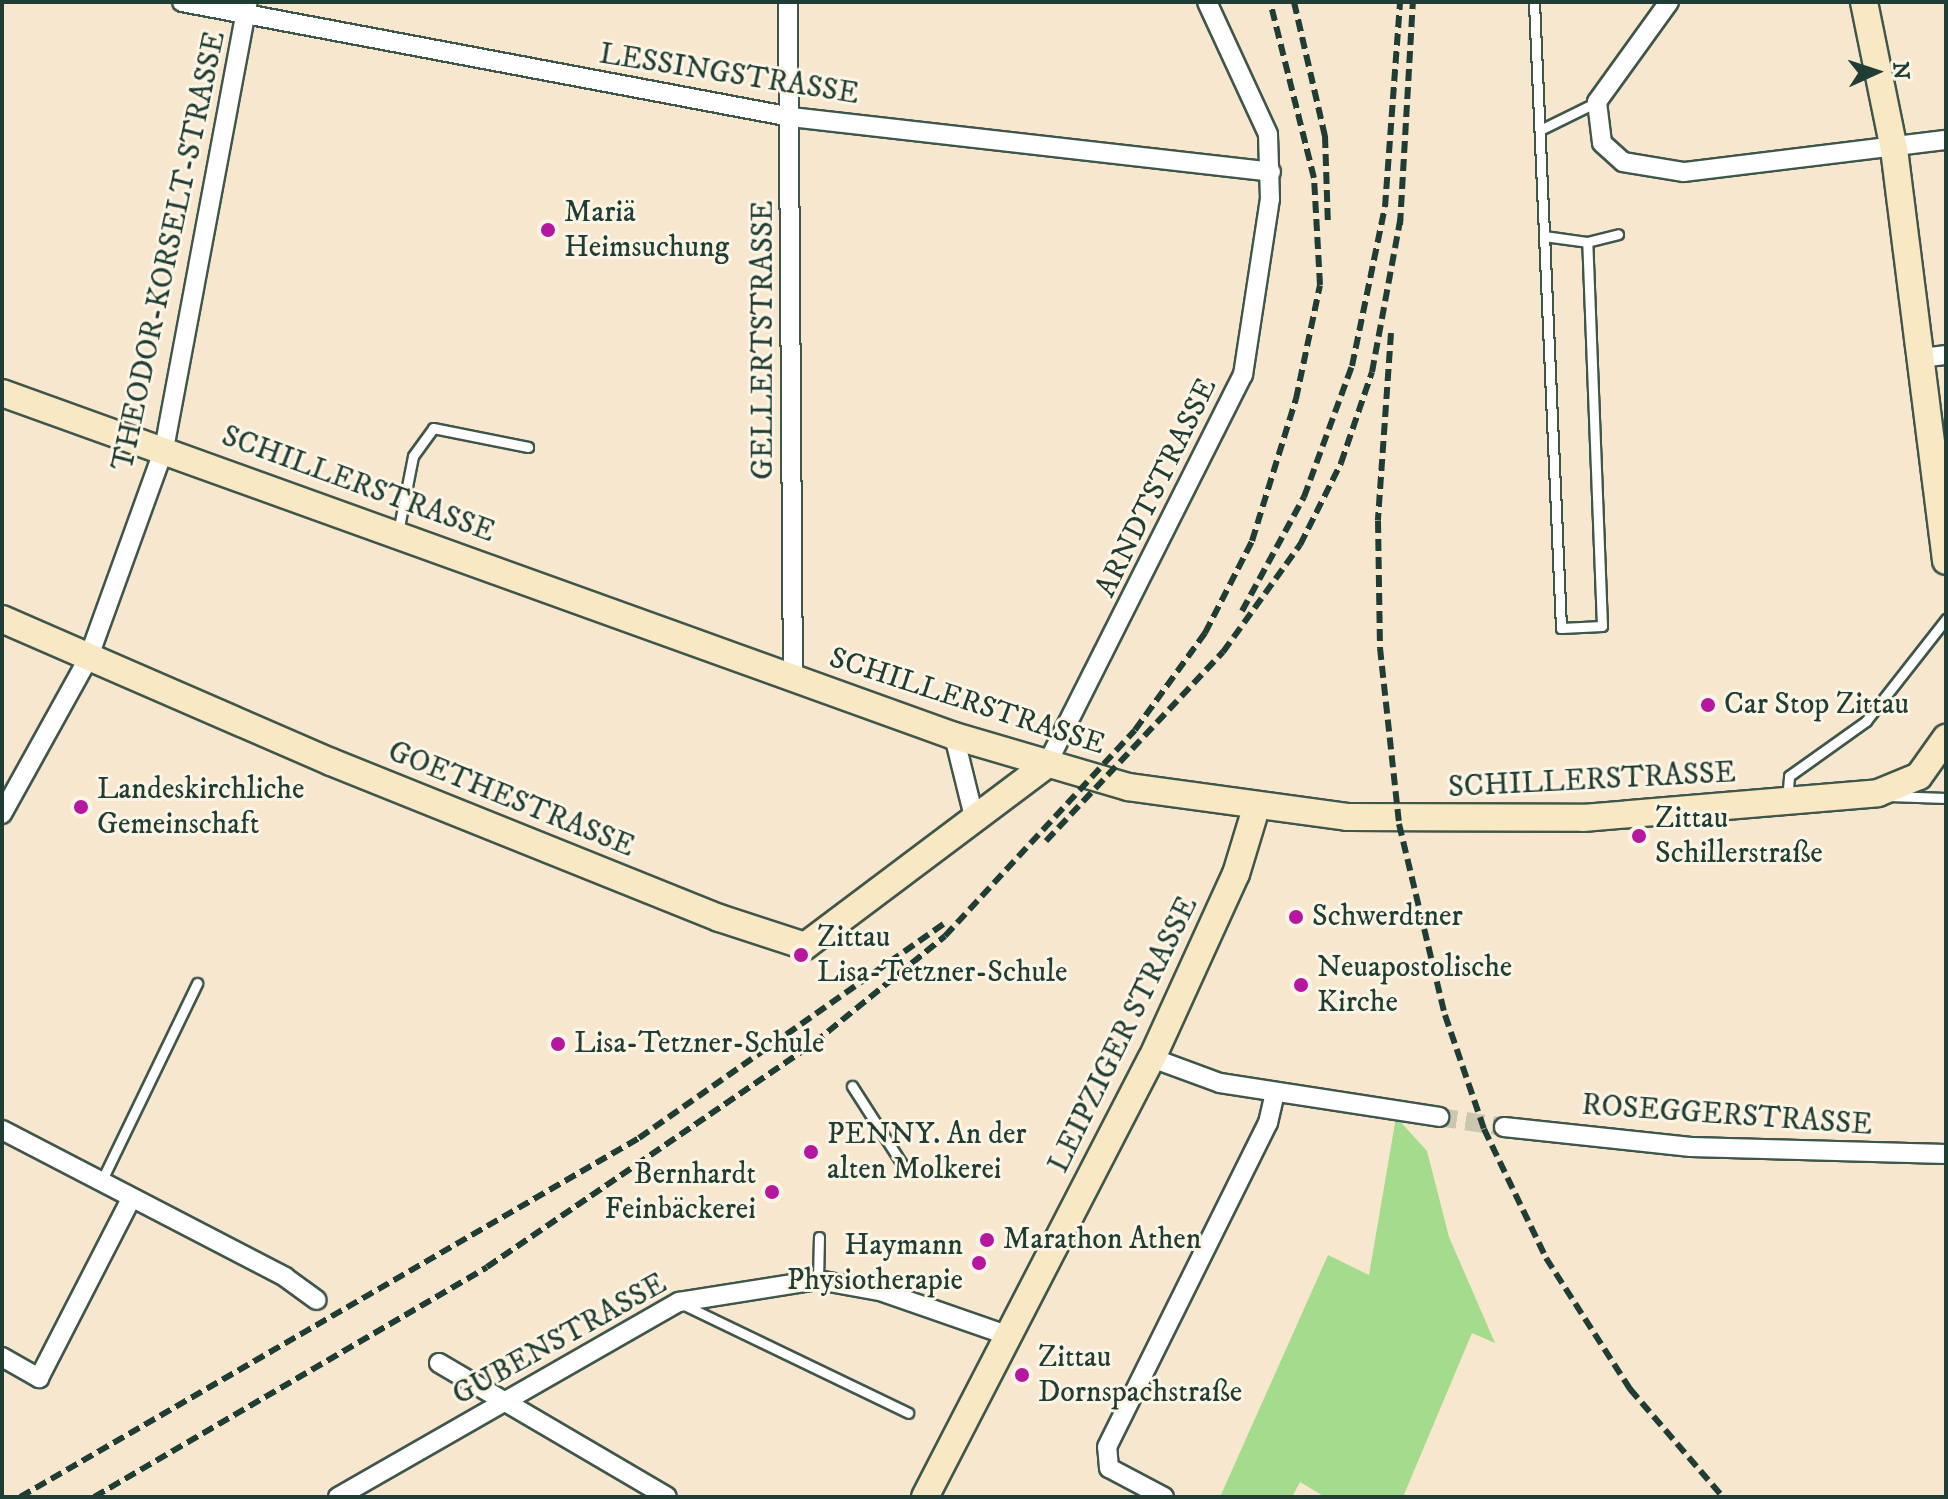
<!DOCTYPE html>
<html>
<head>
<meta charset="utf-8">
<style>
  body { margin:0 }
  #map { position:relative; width:1948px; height:1499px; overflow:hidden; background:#f7e7cf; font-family:"IM FELL DW Pica",serif }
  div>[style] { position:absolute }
  .green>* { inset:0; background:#a5db8c }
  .street-tunnel>* { height:18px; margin-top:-9px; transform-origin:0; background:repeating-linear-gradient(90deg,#ccc5b0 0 18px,transparent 0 27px) }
  .roads { filter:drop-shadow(2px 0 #3f564b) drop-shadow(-2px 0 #3f564b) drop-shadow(0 2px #3f564b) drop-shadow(0 -2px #3f564b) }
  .lane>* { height:9px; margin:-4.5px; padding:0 4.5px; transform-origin:4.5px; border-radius:4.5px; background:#fff }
  .street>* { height:18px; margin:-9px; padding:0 9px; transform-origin:9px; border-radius:9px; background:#fff }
  .secondary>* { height:26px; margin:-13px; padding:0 13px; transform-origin:13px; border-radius:13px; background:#f8e8c3 }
  .rail>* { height:6px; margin-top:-3px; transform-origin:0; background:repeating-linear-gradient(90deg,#1f3d34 0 12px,transparent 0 18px) }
  .dots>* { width:22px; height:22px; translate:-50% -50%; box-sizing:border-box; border:4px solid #fcf5e5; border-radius:50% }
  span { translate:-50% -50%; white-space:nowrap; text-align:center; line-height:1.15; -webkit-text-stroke:6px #fcf5e5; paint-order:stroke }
  .street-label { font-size:30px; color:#1f3d34 }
  .poi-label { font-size:30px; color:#1f3d34 }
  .left { translate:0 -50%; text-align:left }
  .right { translate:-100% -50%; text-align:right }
  .frame { position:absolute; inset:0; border:4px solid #1f3d34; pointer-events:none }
  .north { position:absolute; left:1836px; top:32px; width:80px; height:80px; -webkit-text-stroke:6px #fcf5e5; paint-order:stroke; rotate:87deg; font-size:22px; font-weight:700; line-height:32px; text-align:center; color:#1f3d34 }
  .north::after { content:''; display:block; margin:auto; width:28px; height:36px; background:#1f3d34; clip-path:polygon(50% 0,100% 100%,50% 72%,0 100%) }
</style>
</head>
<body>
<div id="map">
  <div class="green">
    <div style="clip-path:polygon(1396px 1117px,1427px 1151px,1449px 1237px,1495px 1343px,1472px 1333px,1403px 1497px,1325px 1497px,1300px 1482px,1292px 1497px,1220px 1497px,1328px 1255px,1369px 1275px)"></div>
  </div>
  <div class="street-tunnel">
    <div style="left:1439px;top:1117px;width:66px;rotate:8.7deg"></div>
  </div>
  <div class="roads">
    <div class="lane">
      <div style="left:1534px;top:2px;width:627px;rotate:87.53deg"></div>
      <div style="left:1561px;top:628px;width:41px;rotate:-2.8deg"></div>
      <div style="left:1602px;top:626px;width:384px;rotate:-92.2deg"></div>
      <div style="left:1540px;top:130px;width:64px;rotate:-26.2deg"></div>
      <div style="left:1544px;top:236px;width:43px;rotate:7.9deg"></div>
      <div style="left:1587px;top:242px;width:32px;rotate:-14deg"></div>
      <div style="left:398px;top:532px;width:77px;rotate:-78.8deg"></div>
      <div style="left:413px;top:456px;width:34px;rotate:-54deg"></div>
      <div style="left:433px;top:428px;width:97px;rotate:11.3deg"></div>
      <div style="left:1889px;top:796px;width:57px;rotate:2deg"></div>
      <div style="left:1787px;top:800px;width:24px;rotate:-85deg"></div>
      <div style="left:1789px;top:776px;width:95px;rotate:-35.5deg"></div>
      <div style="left:1866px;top:721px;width:130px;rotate:-51.9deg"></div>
      <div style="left:852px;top:1086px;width:93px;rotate:57.3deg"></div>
      <div style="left:101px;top:1182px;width:221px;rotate:-64.2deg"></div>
      <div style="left:818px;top:1280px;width:43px;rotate:-88.7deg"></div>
      <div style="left:682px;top:1304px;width:251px;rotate:25.7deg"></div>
    </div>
    <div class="street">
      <div style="left:182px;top:2px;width:620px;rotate:10.69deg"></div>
      <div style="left:791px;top:117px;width:483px;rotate:6.5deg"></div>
      <div style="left:788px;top:2px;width:677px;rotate:89.58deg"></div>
      <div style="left:1669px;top:2px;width:123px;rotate:125.8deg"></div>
      <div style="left:1597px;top:102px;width:41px;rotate:83deg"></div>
      <div style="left:1602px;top:143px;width:28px;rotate:42deg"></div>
      <div style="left:1623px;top:162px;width:62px;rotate:9.3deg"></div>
      <div style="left:1684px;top:172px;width:264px;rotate:-7deg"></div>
      <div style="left:1921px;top:358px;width:25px;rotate:-7deg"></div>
      <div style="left:954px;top:736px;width:88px;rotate:76.1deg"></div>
      <div style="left:1047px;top:764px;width:436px;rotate:-63.3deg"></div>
      <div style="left:1243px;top:375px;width:178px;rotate:-81.3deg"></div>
      <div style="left:1270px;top:199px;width:65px;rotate:-91.8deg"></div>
      <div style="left:1268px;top:134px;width:145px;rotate:-114.8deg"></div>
      <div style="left:2px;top:814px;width:177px;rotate:-61deg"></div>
      <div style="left:88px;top:659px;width:223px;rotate:-70.1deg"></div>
      <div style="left:164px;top:449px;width:453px;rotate:-79.4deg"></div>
      <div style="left:1152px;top:1058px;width:72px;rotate:20.2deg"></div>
      <div style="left:1220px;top:1083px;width:222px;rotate:8.8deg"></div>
      <div style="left:1504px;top:1127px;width:188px;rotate:6.1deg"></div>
      <div style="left:1691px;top:1147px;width:255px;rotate:1.6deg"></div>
      <div style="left:2px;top:1130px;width:319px;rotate:27.4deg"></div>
      <div style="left:285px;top:1277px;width:39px;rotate:36deg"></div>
      <div style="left:2px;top:1357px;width:43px;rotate:29.6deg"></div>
      <div style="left:39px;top:1378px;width:201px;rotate:-62.8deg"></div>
      <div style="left:439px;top:1363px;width:264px;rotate:30.4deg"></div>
      <div style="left:338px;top:1497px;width:393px;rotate:-29.8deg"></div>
      <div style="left:679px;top:1302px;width:141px;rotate:-9deg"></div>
      <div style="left:818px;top:1280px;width:63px;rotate:10.1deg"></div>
      <div style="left:880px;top:1291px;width:137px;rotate:19.2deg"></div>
      <div style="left:1164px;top:1497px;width:62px;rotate:-152.2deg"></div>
      <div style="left:1109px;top:1468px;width:21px;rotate:-95deg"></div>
      <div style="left:1107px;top:1447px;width:362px;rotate:-63.6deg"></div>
      <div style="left:1268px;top:1123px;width:31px;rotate:-77deg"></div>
    </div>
    <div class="secondary">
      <div style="left:1864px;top:2px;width:150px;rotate:78.5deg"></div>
      <div style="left:1894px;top:149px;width:415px;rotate:82.8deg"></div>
      <div style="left:2px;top:393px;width:1012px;rotate:19.81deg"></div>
      <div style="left:954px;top:736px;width:181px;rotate:16.3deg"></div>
      <div style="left:1128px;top:787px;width:221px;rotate:7.8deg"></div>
      <div style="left:1347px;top:817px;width:236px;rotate:0.2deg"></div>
      <div style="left:1583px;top:818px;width:296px;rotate:-4.8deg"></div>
      <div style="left:1878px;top:793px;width:44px;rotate:-22.5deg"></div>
      <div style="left:1919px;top:776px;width:47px;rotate:-54.6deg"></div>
      <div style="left:2px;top:619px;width:359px;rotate:23.5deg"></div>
      <div style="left:331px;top:762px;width:418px;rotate:21.9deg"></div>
      <div style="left:719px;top:918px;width:90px;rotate:18deg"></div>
      <div style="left:805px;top:946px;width:303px;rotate:-36.9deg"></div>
      <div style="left:925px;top:1497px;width:494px;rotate:-62.7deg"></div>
      <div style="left:1152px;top:1058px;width:202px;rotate:-65.5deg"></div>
      <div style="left:1236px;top:874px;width:69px;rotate:-73.1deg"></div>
    </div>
  </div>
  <div class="rail">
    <div style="left:1294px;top:2px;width:138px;rotate:77deg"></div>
    <div style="left:1325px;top:136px;width:90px;rotate:88.1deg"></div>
    <div style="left:1400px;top:225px;width:223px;rotate:-86.7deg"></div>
    <div style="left:1391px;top:333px;width:188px;rotate:94deg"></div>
    <div style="left:1378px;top:521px;width:127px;rotate:89.1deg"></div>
    <div style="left:1380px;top:648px;width:177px;rotate:83.8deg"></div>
    <div style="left:1399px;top:824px;width:196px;rotate:76.5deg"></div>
    <div style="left:1445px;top:1015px;width:120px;rotate:71.1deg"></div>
    <div style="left:1484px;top:1129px;width:143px;rotate:64.3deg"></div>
    <div style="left:1546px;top:1258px;width:156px;rotate:57.3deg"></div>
    <div style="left:1630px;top:1389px;width:143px;rotate:49.3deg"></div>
    <div style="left:1242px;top:611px;width:130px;rotate:-61.5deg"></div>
    <div style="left:1304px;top:497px;width:140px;rotate:-69.9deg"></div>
    <div style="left:1352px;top:366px;width:162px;rotate:-78.3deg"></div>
    <div style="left:1385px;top:207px;width:206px;rotate:-85.8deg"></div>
    <div style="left:1046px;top:841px;width:259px;rotate:-46.9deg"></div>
    <div style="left:1223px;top:652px;width:132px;rotate:-54.3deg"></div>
    <div style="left:1300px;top:545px;width:92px;rotate:-63.4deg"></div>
    <div style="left:1341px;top:463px;width:96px;rotate:-71.2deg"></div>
    <div style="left:1372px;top:372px;width:160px;rotate:-79.5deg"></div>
    <div style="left:20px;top:1497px;width:716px;rotate:-30.11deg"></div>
    <div style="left:639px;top:1138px;width:373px;rotate:-35.1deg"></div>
    <div style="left:94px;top:1497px;width:455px;rotate:-30.3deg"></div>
    <div style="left:487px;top:1267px;width:396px;rotate:-34.4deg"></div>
    <div style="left:814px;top:1043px;width:169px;rotate:-39.2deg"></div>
    <div style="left:945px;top:936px;width:280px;rotate:-47.3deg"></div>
    <div style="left:1135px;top:730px;width:120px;rotate:-54.2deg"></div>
    <div style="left:1205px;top:633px;width:103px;rotate:-62.9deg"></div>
    <div style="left:1252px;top:541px;width:149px;rotate:-72.8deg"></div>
    <div style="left:1296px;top:399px;width:116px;rotate:-78.1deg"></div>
    <div style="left:1320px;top:285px;width:107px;rotate:-93.2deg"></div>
    <div style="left:1314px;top:178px;width:181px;rotate:-104deg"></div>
  </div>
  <div class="dots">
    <div style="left:548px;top:230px;background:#b5179e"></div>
    <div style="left:1708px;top:705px;background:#b5179e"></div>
    <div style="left:81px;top:807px;background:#b5179e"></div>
    <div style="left:1639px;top:836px;background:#b5179e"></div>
    <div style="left:1296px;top:917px;background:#b5179e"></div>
    <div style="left:801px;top:955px;background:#b5179e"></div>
    <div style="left:1301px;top:985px;background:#b5179e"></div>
    <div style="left:558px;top:1044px;background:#b5179e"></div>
    <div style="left:811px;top:1152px;background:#b5179e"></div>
    <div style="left:772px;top:1192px;background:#b5179e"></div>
    <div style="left:987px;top:1240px;background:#b5179e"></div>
    <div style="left:979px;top:1263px;background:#b5179e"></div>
    <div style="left:1022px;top:1375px;background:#b5179e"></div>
  </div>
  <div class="street-label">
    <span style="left:729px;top:75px;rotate:9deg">LESSINGSTRASSE</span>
    <span style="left:170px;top:251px;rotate:-78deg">THEODOR-KORSELT-STRASSE</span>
    <span style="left:764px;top:340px;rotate:-90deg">GELLERTSTRASSE</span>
    <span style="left:358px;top:485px;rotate:20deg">SCHILLERSTRASSE</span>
    <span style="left:1157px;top:488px;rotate:-64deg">ARNDTSTRASSE</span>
    <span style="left:967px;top:702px;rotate:18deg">SCHILLERSTRASSE</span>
    <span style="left:1592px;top:781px;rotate:-3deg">SCHILLERSTRASSE</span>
    <span style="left:511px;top:800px;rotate:22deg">GOETHESTRASSE</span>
    <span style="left:1124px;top:1035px;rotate:-64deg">LEIPZIGER STRASSE</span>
    <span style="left:1727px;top:1116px;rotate:4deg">ROSEGGERSTRASSE</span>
    <span style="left:560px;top:1340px;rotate:-29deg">GUBENSTRASSE</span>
  </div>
  <div class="poi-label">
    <span class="left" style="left:564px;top:230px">Mariä<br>Heimsuchung</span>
    <span class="left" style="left:1724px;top:705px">Car Stop Zittau</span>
    <span class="left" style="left:97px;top:807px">Landeskirchliche<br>Gemeinschaft</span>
    <span class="left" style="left:1655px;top:836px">Zittau<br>Schillerstraße</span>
    <span class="left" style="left:1312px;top:917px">Schwerdtner</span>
    <span class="left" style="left:817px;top:955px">Zittau<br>Lisa-Tetzner-Schule</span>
    <span class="left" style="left:1317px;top:985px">Neuapostolische<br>Kirche</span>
    <span class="left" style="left:574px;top:1044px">Lisa-Tetzner-Schule</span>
    <span class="left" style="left:827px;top:1152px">PENNY. An der<br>alten Molkerei</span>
    <span class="right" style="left:756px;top:1192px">Bernhardt<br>Feinbäckerei</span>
    <span class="left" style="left:1003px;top:1240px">Marathon Athen</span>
    <span class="right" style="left:963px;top:1263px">Haymann<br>Physiotherapie</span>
    <span class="left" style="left:1038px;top:1375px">Zittau<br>Dornspachstraße</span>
  </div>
  <div class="frame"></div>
  <div class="north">N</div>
</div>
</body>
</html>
